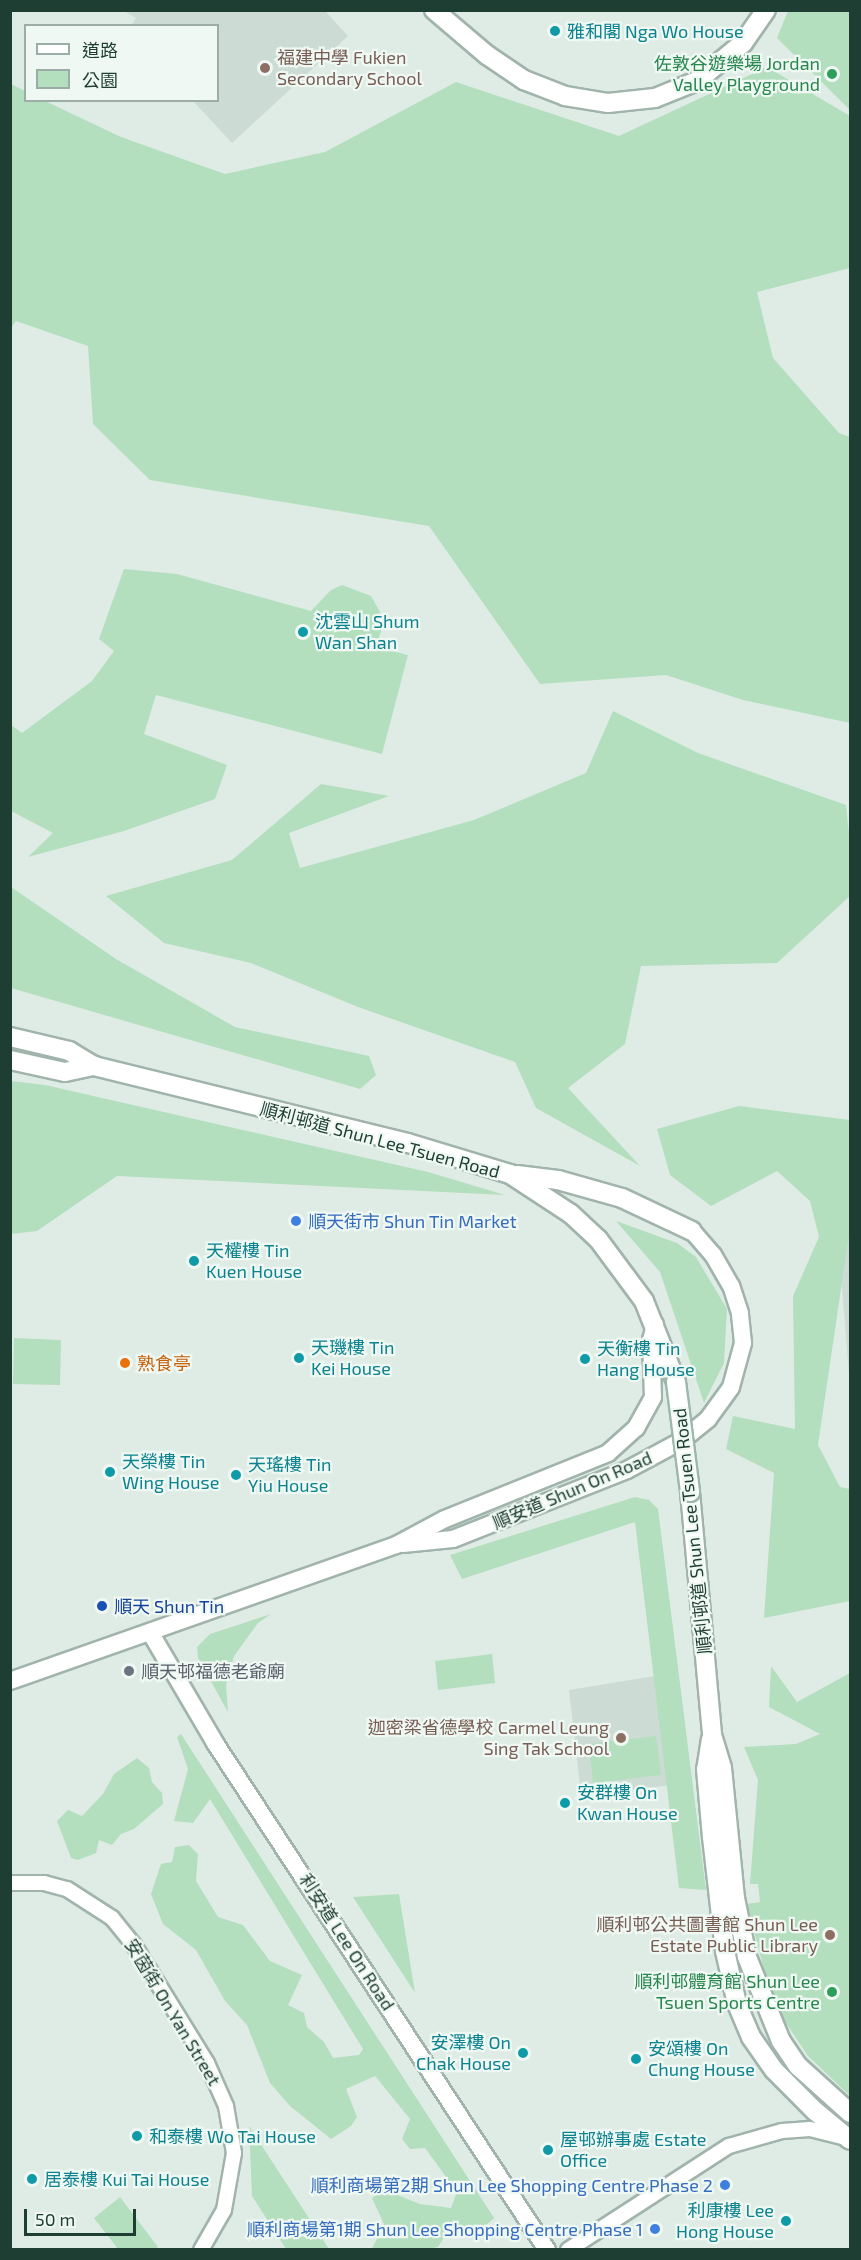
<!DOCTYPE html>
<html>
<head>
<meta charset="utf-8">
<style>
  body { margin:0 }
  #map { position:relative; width:861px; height:2260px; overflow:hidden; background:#deece5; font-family:"Exo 2","Noto Sans TC",sans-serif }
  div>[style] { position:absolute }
  .built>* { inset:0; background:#ccdbd4 }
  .green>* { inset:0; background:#b4dfbe }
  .roads { filter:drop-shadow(2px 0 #a1b4ac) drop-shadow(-2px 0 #a1b4ac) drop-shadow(0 2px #a1b4ac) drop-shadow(0 -2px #a1b4ac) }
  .minor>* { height:14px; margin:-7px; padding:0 7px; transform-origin:7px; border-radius:7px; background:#fff }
  .tertiary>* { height:16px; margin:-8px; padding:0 8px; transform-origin:8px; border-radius:8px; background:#fff }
  .secondary>* { height:18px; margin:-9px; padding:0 9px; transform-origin:9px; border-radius:9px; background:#fff }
  .bridges { filter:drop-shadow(2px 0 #9cb8ad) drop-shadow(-2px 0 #9cb8ad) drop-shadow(0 2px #9cb8ad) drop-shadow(0 -2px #9cb8ad) }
  .secondary-bridge>* { height:18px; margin:-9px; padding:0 9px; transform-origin:9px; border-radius:9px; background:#fff }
  .dots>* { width:16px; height:16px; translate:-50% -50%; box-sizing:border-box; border:3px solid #eff8f3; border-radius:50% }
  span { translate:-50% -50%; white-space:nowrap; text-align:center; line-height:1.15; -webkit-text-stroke:4.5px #eff8f3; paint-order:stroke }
  .culture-label { font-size:18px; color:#0d838f }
  .left { translate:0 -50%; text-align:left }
  .right { translate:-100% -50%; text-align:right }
  .education-label { font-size:18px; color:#785e54 }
  .leisure-label { font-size:18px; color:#27864d }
  .street-label { font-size:18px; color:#1e3d33 }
  .shop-label { font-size:18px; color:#366cbe }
  .food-label { font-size:18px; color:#c56008 }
  .transit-label { font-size:18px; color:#164399 }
  .worship-label { font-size:18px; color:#5b616d }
  .frame { position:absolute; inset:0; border:12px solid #1e3d33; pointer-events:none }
  .legend { position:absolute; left:24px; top:24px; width:195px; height:78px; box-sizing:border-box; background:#eff8f3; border:2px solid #9bada6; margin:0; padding:8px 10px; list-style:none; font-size:18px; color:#1e3d33 }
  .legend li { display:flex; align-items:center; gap:12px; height:30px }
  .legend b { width:30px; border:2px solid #9bada6 }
  .scale { position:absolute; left:24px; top:2209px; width:112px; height:27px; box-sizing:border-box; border:3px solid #1e3d33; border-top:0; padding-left:8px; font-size:18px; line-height:21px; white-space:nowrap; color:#1e3d33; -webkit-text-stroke:4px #eff8f3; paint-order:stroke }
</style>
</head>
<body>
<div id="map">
  <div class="built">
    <div style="clip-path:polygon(124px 11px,325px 11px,348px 36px,232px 143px,193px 101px,218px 100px,218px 26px,132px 25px,136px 18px)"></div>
    <div style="clip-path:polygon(850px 1184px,850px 1387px,834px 1187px)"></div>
    <div style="clip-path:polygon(661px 1675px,673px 1785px,581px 1795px,569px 1690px)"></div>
  </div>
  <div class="green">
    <div style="clip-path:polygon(788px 11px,850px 11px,850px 110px,777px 38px)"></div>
    <div style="clip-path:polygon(767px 67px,850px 116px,850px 268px,757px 292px,773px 358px,839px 433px,850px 437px,850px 723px,743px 700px,666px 675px,540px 684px,429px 526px,150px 480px,93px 424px,88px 346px,16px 321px,11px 328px,11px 84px,25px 91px,26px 100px,45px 101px,121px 137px,225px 174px,325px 152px,456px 82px,619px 136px)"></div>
    <div style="clip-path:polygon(124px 569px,177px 574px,311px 611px,331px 590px,342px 585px,371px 596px,380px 612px,382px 628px,376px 647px,408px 655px,382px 754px,156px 695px,144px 734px,227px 765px,215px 799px,124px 831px,28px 857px,53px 833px,11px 811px,11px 725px,22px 733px,92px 681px,114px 651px,99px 639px)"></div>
    <div style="clip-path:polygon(613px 711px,698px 753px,846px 805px,850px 843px,850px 896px,777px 963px,641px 966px,625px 1044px,568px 1088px,640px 1166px,536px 1108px,515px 1062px,358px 1007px,251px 963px,164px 943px,106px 896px,232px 860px,321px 784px,389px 796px,289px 833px,300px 868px,474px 820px,586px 773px)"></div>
    <div style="clip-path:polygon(11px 887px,116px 959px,235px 1027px,369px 1056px,376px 1075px,360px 1089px,11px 988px)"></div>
    <div style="clip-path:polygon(11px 1081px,45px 1085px,428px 1172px,505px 1195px,117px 1176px,37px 1231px,11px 1234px)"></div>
    <div style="clip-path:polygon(739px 1106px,850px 1120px,850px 1228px,818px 1445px,840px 1487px,850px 1489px,850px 1601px,764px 1618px,774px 1473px,726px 1449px,733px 1416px,795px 1429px,793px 1296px,819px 1237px,810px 1201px,777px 1171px,711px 1206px,670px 1175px,657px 1129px)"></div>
    <div style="clip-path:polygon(616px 1221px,677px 1243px,696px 1257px,727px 1309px,724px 1363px,704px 1403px,660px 1272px)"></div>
    <div style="clip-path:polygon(14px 1338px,61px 1340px,60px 1385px,13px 1384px)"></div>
    <div style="clip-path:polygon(635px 1497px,649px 1500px,658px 1509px,706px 1890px,679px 1888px,635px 1522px,462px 1579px,450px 1555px)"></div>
    <div style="clip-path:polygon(271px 1614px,258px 1623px,234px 1656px,226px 1685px,228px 1712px,198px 1658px,197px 1647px,210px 1634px)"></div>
    <div style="clip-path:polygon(492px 1654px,495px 1683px,438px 1690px,435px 1661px)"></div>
    <div style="clip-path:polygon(771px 1666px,797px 1702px,850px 1673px,850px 2096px,808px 2056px,784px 2020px,768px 1985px,747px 1904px,760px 1902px,758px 1884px,750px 1884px,758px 1780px,744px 1747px,796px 1744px,820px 1734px,769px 1707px)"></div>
    <div style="clip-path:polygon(181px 1734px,494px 2218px,482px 2229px,446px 2234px,438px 2247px,428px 2249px,372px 2249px,384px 2224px,372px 2198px,382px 2189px,420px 2204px,451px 2208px,457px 2192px,425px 2148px,410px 2149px,402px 2139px,410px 2119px,375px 2076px,346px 2089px,357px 2117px,351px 2126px,331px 2139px,290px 2106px,270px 2083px,247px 2025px,225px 2001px,196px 1950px,163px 1924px,151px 1894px,161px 1864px,172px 1862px,175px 1847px,189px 1845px,198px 1854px,196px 1881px,218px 1917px,243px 1925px,270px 1961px,302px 1975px,288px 2005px,304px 2013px,307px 2027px,324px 2042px,333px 2058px,359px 2055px,363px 2049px,210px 1799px,193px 1823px,174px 1821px,188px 1769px,177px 1737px)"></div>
    <div style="clip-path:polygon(656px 1736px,661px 1775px,593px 1783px,589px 1744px)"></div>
    <div style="clip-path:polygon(137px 1758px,149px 1768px,152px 1782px,162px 1793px,163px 1804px,134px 1829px,121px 1834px,112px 1845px,99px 1840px,96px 1853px,78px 1860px,71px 1858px,57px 1821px,68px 1810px,82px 1816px,103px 1794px,114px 1774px)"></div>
    <div style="clip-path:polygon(399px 1894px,415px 1993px,353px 1897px)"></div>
    <div style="clip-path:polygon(249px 2126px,329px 2249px,286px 2249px,252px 2196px)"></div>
    <div style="clip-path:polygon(120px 2197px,158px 2247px,155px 2249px,118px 2249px,94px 2218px)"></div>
  </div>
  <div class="roads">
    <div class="minor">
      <div style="left:10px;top:1883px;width:34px"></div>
      <div style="left:44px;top:1883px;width:24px;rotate:15deg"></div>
      <div style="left:67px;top:1889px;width:54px;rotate:32.8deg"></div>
      <div style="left:112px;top:1918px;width:35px;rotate:51deg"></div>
      <div style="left:134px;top:1945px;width:139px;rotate:58.3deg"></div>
      <div style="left:207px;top:2063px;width:47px;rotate:66.2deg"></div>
      <div style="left:226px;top:2106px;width:48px;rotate:80.3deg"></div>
      <div style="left:234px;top:2153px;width:58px;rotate:100deg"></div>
      <div style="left:224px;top:2210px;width:46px;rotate:119.9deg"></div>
      <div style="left:568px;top:2250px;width:192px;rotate:-32.9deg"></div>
      <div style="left:729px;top:2146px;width:55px;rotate:-15.8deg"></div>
      <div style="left:782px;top:2131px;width:28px;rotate:-4deg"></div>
      <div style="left:810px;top:2129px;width:34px;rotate:14deg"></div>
    </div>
    <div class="tertiary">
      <div style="left:403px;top:1544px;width:50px;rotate:-5.7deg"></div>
      <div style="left:453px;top:1539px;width:187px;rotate:-21.6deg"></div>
      <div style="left:627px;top:1470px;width:61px;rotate:-28.2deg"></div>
      <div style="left:681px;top:1441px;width:35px;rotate:-39deg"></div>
      <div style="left:708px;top:1419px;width:39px;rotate:-54deg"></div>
      <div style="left:731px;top:1387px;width:46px;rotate:-74.7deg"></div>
      <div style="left:743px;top:1343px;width:30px;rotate:-96deg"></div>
      <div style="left:740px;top:1313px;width:28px;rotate:-108deg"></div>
      <div style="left:731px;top:1286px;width:36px;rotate:-120deg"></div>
      <div style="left:713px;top:1255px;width:32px;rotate:-131deg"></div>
      <div style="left:150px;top:1632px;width:129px;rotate:59.6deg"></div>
      <div style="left:215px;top:1743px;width:606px;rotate:56.78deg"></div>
      <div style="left:10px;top:1681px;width:409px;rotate:-19.4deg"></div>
      <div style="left:396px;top:1545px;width:55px;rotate:-28deg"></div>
      <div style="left:445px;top:1519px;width:176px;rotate:-22deg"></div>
      <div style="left:608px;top:1453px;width:38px;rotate:-42deg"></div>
      <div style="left:636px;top:1428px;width:35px;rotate:-61deg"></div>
      <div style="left:653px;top:1397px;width:57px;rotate:-92deg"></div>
      <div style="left:651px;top:1340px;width:16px;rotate:-75deg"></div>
    </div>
    <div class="secondary">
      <div style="left:434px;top:10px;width:70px;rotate:40.3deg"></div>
      <div style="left:487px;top:55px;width:45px;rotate:34deg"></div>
      <div style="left:524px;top:80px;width:44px;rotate:21.3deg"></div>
      <div style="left:565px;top:96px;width:44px;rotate:9.2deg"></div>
      <div style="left:608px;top:103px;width:47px;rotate:-6.1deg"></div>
      <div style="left:655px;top:98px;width:45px;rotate:-22deg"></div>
      <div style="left:697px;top:81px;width:60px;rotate:-39.6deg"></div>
      <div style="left:743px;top:43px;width:40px;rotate:-55.1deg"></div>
      <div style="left:10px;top:1037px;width:61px;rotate:13.3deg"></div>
      <div style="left:69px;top:1051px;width:29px;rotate:31deg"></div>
      <div style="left:94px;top:1066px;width:323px;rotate:13.8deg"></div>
      <div style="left:408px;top:1143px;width:107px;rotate:16.9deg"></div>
      <div style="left:510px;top:1174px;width:73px;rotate:33.3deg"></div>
      <div style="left:571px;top:1214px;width:37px;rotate:43deg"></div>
      <div style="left:598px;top:1239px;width:77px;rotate:53.4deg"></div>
      <div style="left:644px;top:1301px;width:87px;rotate:68.4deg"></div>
      <div style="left:10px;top:1060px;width:56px;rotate:12.3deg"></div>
      <div style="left:65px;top:1072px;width:30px;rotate:-12deg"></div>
      <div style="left:517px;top:1175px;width:41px;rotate:7deg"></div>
      <div style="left:558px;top:1180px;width:66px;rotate:15.7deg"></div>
      <div style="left:622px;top:1198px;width:77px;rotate:25.2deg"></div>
      <div style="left:690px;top:1492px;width:244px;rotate:84.8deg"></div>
      <div style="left:712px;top:1735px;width:34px;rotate:73deg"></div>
      <div style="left:722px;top:1768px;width:131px;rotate:84.3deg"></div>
      <div style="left:735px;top:1898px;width:60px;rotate:78.5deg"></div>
      <div style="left:747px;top:1957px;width:91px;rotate:68deg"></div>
      <div style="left:781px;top:2041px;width:30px;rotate:56deg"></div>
      <div style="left:798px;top:2066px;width:70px;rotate:42.1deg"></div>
      <div style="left:711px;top:1739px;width:30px;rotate:99deg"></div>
      <div style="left:706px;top:1769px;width:68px;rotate:85deg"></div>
      <div style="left:712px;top:1837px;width:115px;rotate:83.5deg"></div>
      <div style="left:725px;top:1951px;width:54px;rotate:77.2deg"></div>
      <div style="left:737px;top:2004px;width:36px;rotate:67deg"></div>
      <div style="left:751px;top:2037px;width:40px;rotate:55.1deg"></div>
      <div style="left:774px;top:2070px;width:58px;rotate:45deg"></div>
      <div style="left:815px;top:2111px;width:45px;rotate:39.6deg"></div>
    </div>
  </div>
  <div class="bridges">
    <div class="secondary-bridge">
      <div style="left:676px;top:1382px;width:111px;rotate:82.7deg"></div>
    </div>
  </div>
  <div class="dots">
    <div style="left:555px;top:31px;background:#0f9aa8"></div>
    <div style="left:265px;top:68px;background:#8d6e63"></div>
    <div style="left:832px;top:74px;background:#2e9e5b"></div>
    <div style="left:303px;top:632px;background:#0f9aa8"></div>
    <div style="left:296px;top:1221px;background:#3f7fe0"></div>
    <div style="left:194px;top:1261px;background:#0f9aa8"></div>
    <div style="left:299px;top:1358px;background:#0f9aa8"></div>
    <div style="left:585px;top:1359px;background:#0f9aa8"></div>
    <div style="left:125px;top:1363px;background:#e8710a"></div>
    <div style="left:110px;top:1472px;background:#0f9aa8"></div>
    <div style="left:236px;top:1475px;background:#0f9aa8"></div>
    <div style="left:102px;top:1606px;background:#1a4fb4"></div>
    <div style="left:129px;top:1671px;background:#6b7280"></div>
    <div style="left:621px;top:1738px;background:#8d6e63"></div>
    <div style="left:565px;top:1803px;background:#0f9aa8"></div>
    <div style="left:830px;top:1935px;background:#8d6e63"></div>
    <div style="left:832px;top:1992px;background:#2e9e5b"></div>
    <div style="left:523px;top:2053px;background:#0f9aa8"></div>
    <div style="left:636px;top:2059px;background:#0f9aa8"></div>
    <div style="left:137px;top:2136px;background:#0f9aa8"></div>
    <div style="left:548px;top:2150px;background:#0f9aa8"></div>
    <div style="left:32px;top:2179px;background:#0f9aa8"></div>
    <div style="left:725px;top:2185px;background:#3f7fe0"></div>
    <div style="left:786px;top:2221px;background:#0f9aa8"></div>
    <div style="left:655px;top:2229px;background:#3f7fe0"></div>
  </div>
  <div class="culture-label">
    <span class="left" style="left:567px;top:31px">雅和閣 Nga Wo House</span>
    <span class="left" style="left:315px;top:632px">沈雲山 Shum<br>Wan Shan</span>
    <span class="left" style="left:206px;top:1261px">天權樓 Tin<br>Kuen House</span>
    <span class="left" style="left:311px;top:1358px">天璣樓 Tin<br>Kei House</span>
    <span class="left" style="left:597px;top:1359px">天衡樓 Tin<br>Hang House</span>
    <span class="left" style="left:122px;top:1472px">天榮樓 Tin<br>Wing House</span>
    <span class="left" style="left:248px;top:1475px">天瑤樓 Tin<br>Yiu House</span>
    <span class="left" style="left:577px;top:1803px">安群樓 On<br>Kwan House</span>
    <span class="right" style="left:511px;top:2053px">安澤樓 On<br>Chak House</span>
    <span class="left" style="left:648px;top:2059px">安頌樓 On<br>Chung House</span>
    <span class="left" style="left:149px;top:2136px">和泰樓 Wo Tai House</span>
    <span class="left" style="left:560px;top:2150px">屋邨辦事處 Estate<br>Office</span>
    <span class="left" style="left:44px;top:2179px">居泰樓 Kui Tai House</span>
    <span class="right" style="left:774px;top:2221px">利康樓 Lee<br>Hong House</span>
  </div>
  <div class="education-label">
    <span class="left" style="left:277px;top:68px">福建中學 Fukien<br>Secondary School</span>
    <span class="right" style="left:609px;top:1738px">迦密梁省德學校 Carmel Leung<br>Sing Tak School</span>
    <span class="right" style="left:818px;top:1935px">順利邨公共圖書館 Shun Lee<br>Estate Public Library</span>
  </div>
  <div class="leisure-label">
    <span class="right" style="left:820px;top:74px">佐敦谷遊樂場 Jordan<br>Valley Playground</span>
    <span class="right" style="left:820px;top:1992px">順利邨體育館 Shun Lee<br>Tsuen Sports Centre</span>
  </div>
  <div class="street-label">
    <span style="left:380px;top:1140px;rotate:15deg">順利邨道 Shun Lee Tsuen Road</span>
    <span style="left:572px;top:1490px;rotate:-23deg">順安道 Shun On Road</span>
    <span style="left:692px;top:1531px;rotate:-96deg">順利邨道 Shun Lee Tsuen Road</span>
    <span style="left:347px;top:1942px;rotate:57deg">利安道 Lee On Road</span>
    <span style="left:173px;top:2012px;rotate:59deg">安茵街 On Yan Street</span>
  </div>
  <div class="shop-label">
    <span class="left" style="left:308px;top:1221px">順天街市 Shun Tin Market</span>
    <span class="right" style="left:713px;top:2185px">順利商場第2期 Shun Lee Shopping Centre Phase 2</span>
    <span class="right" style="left:643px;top:2229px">順利商場第1期 Shun Lee Shopping Centre Phase 1</span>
  </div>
  <div class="food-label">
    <span class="left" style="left:137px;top:1363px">熟食亭</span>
  </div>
  <div class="transit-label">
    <span class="left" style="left:114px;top:1606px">順天 Shun Tin</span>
  </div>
  <div class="worship-label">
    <span class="left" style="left:141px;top:1671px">順天邨福德老爺廟</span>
  </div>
  <div class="frame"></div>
  <ul class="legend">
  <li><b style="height:8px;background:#fff"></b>道路</li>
  <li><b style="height:16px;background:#b4dfbe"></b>公園</li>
  </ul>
  <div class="scale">50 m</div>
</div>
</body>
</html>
